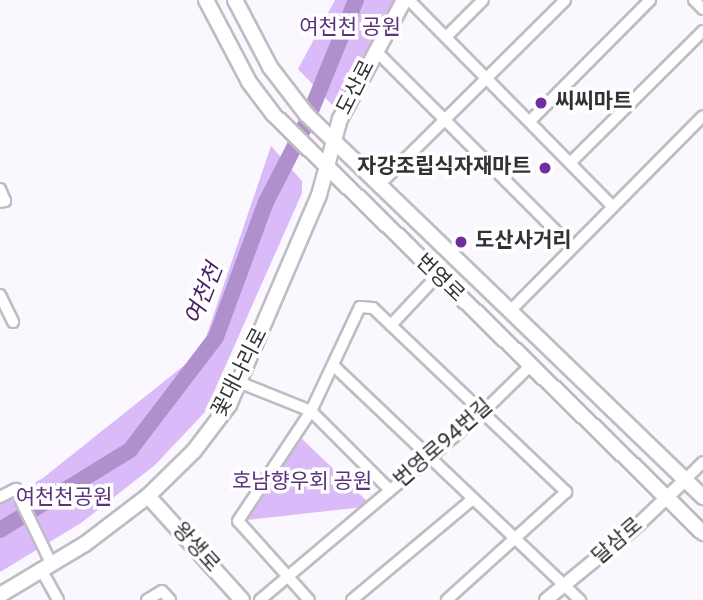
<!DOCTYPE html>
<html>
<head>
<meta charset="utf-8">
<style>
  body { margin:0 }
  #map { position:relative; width:703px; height:600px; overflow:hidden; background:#faf7fe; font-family:Overpass,"Noto Sans KR",sans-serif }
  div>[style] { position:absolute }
  .green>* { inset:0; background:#dabaf9 }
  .river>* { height:16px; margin:-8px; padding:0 8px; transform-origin:8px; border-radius:8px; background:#af90cd }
  .roads { filter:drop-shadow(2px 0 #c0bcc3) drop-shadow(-2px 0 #c0bcc3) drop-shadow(0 2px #c0bcc3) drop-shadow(0 -2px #c0bcc3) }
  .minor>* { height:10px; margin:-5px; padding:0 5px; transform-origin:5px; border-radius:5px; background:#fff }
  .tertiary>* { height:12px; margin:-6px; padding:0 6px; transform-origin:6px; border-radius:6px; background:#fff }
  .secondary>* { height:14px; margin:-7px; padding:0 7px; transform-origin:7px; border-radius:7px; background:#fff }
  .dots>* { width:19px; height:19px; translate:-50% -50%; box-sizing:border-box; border:4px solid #fff; border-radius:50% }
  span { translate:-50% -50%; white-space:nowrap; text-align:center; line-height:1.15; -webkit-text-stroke:7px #fff; paint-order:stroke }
  .park-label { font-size:21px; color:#5b327c }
  .street-label { font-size:21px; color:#323134 }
  .poi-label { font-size:21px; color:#323134; font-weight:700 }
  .left { translate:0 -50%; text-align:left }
  .right { translate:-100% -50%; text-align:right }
  .water-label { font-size:23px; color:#471d66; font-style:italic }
</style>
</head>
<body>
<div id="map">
  <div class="green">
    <div style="clip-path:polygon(335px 0,399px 0,336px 109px,298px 69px)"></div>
    <div style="clip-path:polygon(271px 146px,302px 181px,302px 193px,205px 412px,155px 465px,81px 523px,0 572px,0 503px,43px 478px,201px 352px)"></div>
    <div style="clip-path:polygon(297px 434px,372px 506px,238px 521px)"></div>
  </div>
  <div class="river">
    <div style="left:0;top:530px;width:153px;rotate:-31.6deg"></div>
    <div style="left:130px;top:450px;width:142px;rotate:-52.7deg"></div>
    <div style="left:216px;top:337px;width:144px;rotate:-69.7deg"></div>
    <div style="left:266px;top:202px;width:83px;rotate:-62.8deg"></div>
    <div style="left:304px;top:128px;width:138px;rotate:-67.9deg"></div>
  </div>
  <div class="roads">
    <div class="minor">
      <div style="left:409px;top:0;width:289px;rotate:45.4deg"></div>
      <div style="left:694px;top:0;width:13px;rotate:45deg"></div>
      <div style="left:446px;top:37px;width:52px;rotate:-45deg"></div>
      <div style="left:376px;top:51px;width:276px;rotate:45deg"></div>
      <div style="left:531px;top:120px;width:169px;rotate:-45.2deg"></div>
      <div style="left:571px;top:162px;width:186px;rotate:-44.8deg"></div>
      <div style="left:379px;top:185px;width:262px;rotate:-44.8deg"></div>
      <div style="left:0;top:189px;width:13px;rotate:67deg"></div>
      <div style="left:5px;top:201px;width:5px;rotate:169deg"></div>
      <div style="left:0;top:295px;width:30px;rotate:64deg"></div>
      <div style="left:510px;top:311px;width:274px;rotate:-45.3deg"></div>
      <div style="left:391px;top:325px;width:66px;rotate:-46.8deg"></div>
      <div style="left:334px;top:366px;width:340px;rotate:43.6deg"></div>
      <div style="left:241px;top:383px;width:75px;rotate:21.8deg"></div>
      <div style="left:311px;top:411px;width:112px;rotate:45deg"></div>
      <div style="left:685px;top:480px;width:25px;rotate:-45deg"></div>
      <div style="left:0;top:497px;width:18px;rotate:-27deg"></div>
      <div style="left:21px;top:501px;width:71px;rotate:64.2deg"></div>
      <div style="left:42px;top:571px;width:33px;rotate:61deg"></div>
      <div style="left:147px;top:600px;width:17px;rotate:-31deg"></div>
      <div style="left:162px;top:591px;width:12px;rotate:48deg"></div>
      <div style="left:260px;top:600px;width:292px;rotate:-40.1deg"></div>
      <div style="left:483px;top:412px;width:66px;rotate:-44.4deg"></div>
      <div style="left:309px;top:600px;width:106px;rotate:-131.9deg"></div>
      <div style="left:238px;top:521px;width:132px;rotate:-56.4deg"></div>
      <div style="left:311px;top:411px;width:115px;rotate:-64.8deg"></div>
      <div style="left:360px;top:307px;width:13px;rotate:4deg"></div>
      <div style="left:373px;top:308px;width:267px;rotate:43.6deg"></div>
      <div style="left:566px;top:492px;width:161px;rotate:137.8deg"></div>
      <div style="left:352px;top:600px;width:158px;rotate:-39.9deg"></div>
    </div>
    <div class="tertiary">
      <div style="left:546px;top:600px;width:120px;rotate:-39.3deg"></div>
      <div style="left:639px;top:524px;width:64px;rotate:-43.7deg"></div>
    </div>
    <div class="secondary">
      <div style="left:206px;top:0;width:93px;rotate:62.3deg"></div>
      <div style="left:249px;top:82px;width:41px;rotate:52.9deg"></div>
      <div style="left:274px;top:115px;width:599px;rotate:44.26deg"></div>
      <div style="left:235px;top:0;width:76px;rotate:62.4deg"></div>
      <div style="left:270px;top:67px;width:59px;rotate:52.5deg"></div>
      <div style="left:306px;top:114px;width:552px;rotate:43.97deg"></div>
      <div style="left:148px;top:496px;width:140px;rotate:47.9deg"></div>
      <div style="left:0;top:595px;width:99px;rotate:-31deg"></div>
      <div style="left:85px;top:544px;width:79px;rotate:-37.3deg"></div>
      <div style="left:148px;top:496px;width:64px;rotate:-44.4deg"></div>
      <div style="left:194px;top:451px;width:58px;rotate:-52.7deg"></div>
      <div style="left:229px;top:405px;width:228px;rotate:-66.8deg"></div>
      <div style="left:319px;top:195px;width:79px;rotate:-74.6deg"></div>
      <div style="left:340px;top:119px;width:135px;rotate:-61.7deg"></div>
    </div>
  </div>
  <div class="dots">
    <div style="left:541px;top:103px;background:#702da1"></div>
    <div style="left:545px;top:168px;background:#702da1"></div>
    <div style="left:461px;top:242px;background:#702da1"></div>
  </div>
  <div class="park-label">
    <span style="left:350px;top:29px">여천천 공원</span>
    <span style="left:302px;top:483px">호남향우회 공원</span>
    <span style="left:64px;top:499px">여천천공원</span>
  </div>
  <div class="street-label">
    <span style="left:357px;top:88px;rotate:-63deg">도산로</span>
    <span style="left:439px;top:279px;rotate:44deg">번영로</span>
    <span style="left:241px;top:373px;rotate:-63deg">꽃대나리로</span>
    <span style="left:444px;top:444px;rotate:-41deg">번영로94번길</span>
    <span style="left:618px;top:542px;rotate:-41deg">달삼로</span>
    <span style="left:195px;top:548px;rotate:48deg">왕생로</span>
  </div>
  <div class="poi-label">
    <span class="left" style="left:555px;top:103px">씨씨마트</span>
    <span class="right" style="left:531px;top:168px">자강조립식자재마트</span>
    <span class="left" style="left:475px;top:242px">도산사거리</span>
  </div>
  <div class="water-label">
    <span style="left:206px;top:295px;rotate:-68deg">여천천</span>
  </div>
</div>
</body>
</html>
